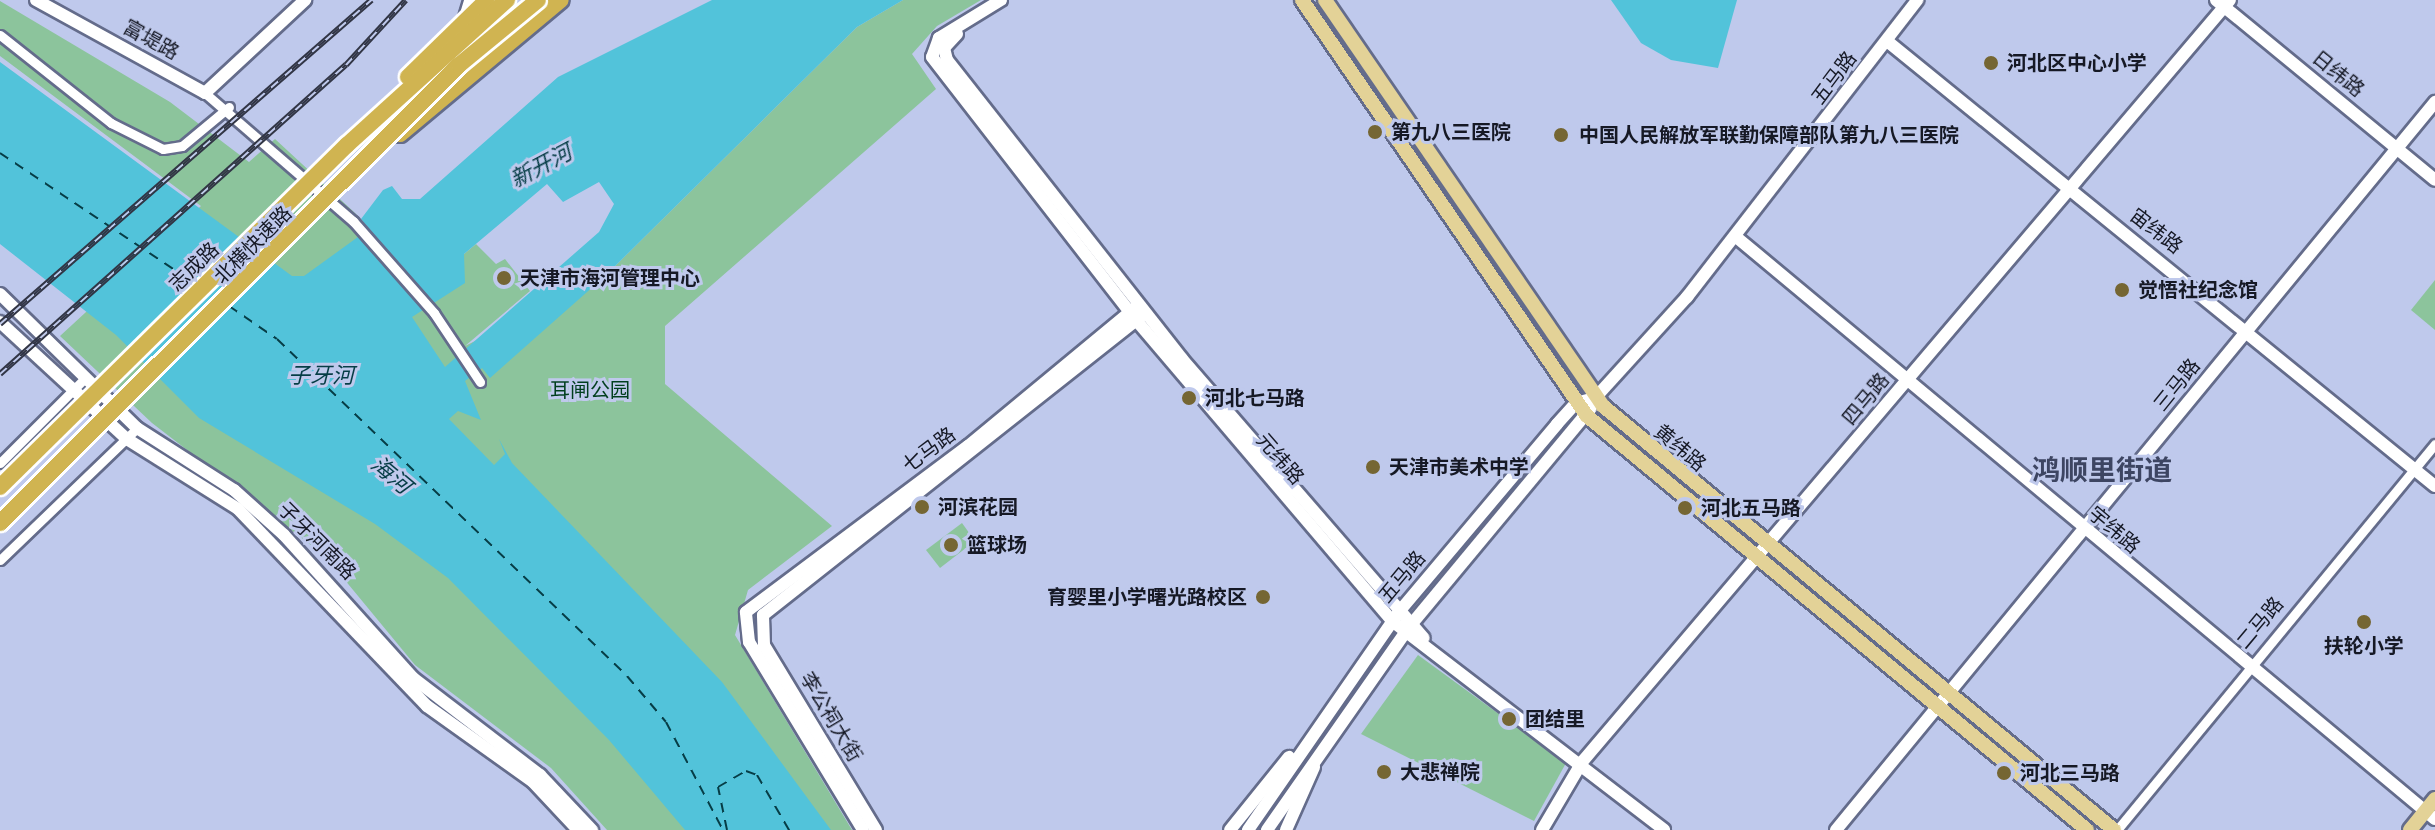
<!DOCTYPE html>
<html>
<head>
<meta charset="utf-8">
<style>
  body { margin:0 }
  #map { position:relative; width:2435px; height:830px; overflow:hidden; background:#bfc9ec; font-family:Signika,"Noto Sans SC",sans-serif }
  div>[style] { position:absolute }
  .green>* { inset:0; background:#8cc49c }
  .water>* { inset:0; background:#52c3da }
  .ferry>* { height:2px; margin-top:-1px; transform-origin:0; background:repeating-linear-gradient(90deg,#063d46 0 10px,transparent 0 18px) }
  .roads { filter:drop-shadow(2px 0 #646c8b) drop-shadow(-2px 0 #646c8b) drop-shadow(0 2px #646c8b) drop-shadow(0 -2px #646c8b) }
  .street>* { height:9px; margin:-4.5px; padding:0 4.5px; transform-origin:4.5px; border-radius:4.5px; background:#fff }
  .secondary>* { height:12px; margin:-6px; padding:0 6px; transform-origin:6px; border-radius:6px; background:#fff }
  .primary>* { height:14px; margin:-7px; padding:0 7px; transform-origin:7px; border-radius:7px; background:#e3d297 }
  .highway>* { height:16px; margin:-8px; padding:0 8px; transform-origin:8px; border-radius:8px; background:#d0b451 }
  .rail>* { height:6px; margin-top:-3px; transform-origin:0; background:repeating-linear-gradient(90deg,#bfc9ec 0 9px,#313545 0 18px); box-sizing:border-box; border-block:2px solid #313545 }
  .bridges { filter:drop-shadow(2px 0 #fff) drop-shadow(-2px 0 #fff) drop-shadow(0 2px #fff) drop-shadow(0 -2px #fff) }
  .highway-bridge>* { height:16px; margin:-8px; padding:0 8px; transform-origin:8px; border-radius:8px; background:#d0b451 }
  .dots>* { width:22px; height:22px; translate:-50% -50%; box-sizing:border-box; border:4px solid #bfc9ec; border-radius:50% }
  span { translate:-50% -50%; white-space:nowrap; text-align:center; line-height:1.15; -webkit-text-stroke:6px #bfc9ec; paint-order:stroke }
  .street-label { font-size:20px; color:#161925 }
  .poi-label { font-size:20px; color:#161925; font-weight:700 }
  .left { translate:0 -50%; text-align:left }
  .right { translate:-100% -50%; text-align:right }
  .park-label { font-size:20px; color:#013f1e }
  .water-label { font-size:22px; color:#063d46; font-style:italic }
  .district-label { font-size:28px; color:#3d4562; font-weight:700 }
</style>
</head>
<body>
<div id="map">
  <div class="green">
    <div style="clip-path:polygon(903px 0,981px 0,937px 26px,912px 54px,936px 89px,665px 326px,665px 384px,832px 526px,748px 590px,735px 635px,852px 830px,607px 830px,551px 768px,415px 665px,325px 556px,152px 423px,60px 336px,201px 206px,0 56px,0 1px,170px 102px,249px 162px,275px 139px,355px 213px,432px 301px,461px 273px,464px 254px,476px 244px,496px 264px,505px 259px,530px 291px,465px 346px,604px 277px,857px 27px)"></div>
    <div style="clip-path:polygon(2435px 280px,2435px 330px,2411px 310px)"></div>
    <div style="clip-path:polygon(962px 523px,975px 541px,940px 568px,926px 550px)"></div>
    <div style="clip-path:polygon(1418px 655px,1566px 763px,1534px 821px,1361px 734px)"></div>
  </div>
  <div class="water">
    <div style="clip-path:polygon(evenodd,712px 0,903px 0,857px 27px,604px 277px,490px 378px,482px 368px,465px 381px,481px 420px,458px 411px,449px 419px,494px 465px,505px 454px,499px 439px,512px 463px,722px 682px,831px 830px,685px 830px,609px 740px,448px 578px,375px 524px,199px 418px,116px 335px,0 244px,0 62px,292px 276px,304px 276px,369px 229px,361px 219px,383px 190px,392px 186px,402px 199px,420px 199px,558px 77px,712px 0,599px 182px,614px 204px,599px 232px,445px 367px,412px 317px,465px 283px,464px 254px,547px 184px,563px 202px,599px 182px)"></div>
    <div style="clip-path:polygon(1611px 0,1737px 0,1718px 68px,1671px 60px,1641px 43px)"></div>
  </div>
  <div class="ferry">
    <div style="left:0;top:153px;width:237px;rotate:33.8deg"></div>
    <div style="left:229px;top:306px;width:58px;rotate:34.5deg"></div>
    <div style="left:277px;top:339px;width:486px;rotate:43.9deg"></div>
    <div style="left:627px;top:676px;width:60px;rotate:49.7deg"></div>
    <div style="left:666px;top:722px;width:122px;rotate:62.2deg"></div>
    <div style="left:727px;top:830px;width:44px;rotate:-101.8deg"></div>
    <div style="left:718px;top:787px;width:32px;rotate:-30deg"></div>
    <div style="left:746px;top:771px;width:12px;rotate:20deg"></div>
    <div style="left:757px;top:775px;width:64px;rotate:59.8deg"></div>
  </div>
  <div class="roads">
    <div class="street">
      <div style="left:462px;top:20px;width:21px;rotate:-73deg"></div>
      <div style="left:0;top:35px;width:142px;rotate:38.4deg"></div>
      <div style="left:111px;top:123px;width:58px;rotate:26.6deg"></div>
      <div style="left:163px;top:149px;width:19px;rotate:-9deg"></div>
      <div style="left:182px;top:146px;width:61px;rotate:-39.7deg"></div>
      <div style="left:205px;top:93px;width:196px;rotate:40.9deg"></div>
      <div style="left:353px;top:221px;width:123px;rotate:48.6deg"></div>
      <div style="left:434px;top:313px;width:83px;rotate:56.3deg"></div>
      <div style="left:0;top:463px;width:119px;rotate:-45deg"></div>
      <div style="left:0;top:560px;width:190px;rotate:-43.9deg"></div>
      <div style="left:2117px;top:830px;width:500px;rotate:-50.52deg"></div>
    </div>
    <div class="secondary">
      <div style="left:36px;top:0;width:193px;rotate:28.8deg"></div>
      <div style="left:205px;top:93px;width:137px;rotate:-42.9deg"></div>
      <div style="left:1001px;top:0;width:73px;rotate:148.5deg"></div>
      <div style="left:939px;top:38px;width:20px;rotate:110deg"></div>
      <div style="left:932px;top:57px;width:333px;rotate:52.2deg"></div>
      <div style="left:1136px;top:320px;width:395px;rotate:49.6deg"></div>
      <div style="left:1392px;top:621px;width:343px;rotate:37.5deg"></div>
      <div style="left:2216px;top:0;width:283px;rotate:39.4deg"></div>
      <div style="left:957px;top:34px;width:19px;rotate:133deg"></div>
      <div style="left:944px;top:48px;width:12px;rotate:76deg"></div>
      <div style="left:947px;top:60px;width:380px;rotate:51.8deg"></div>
      <div style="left:1182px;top:359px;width:369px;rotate:49.1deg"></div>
      <div style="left:1887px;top:41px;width:706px;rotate:39.08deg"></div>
      <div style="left:1735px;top:236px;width:911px;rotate:39.79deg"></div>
      <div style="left:0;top:294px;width:192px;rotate:44.4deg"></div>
      <div style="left:137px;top:428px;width:115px;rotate:32.6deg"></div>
      <div style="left:234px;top:490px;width:67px;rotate:42deg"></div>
      <div style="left:284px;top:535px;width:193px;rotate:47.9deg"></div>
      <div style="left:413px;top:678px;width:160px;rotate:37.4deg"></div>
      <div style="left:540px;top:775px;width:76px;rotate:46.6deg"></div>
      <div style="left:0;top:322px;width:173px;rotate:42.7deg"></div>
      <div style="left:127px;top:439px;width:131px;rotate:32.2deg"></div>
      <div style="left:238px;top:509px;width:273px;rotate:46.2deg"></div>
      <div style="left:427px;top:706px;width:130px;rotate:35.6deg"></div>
      <div style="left:533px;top:782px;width:66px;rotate:46.8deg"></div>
      <div style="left:863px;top:830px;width:220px;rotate:-121.2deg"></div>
      <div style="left:749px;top:642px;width:30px;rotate:-96deg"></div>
      <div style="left:746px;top:612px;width:277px;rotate:-36.8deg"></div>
      <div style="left:968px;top:446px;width:218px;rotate:-39.6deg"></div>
      <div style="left:876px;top:830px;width:216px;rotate:-121.2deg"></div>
      <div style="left:764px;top:645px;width:30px;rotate:-92deg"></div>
      <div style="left:763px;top:615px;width:481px;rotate:-38.3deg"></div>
      <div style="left:1230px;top:830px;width:94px;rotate:-51.1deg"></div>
      <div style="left:1248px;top:830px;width:264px;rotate:-55.3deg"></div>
      <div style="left:1398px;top:613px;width:247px;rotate:-49.9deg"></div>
      <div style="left:1557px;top:424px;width:28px;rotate:-48deg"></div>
      <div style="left:1576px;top:403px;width:20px;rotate:-15deg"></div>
      <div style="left:1595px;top:398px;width:137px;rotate:-47.7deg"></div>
      <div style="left:1687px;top:297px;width:376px;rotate:-52.2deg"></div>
      <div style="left:1267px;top:830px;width:249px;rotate:-55deg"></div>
      <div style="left:1410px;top:626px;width:283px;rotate:-50.3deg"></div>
      <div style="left:1286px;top:830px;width:69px;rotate:-66deg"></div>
      <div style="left:1542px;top:830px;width:79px;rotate:-59.5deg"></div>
      <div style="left:1582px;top:762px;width:1000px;rotate:-49.62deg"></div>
      <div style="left:1836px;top:830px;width:943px;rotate:-50.55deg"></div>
    </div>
    <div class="primary">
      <div style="left:1302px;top:0;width:504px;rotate:55.59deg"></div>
      <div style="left:1587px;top:416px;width:649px;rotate:39.62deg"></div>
      <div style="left:1325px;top:0;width:492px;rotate:55.6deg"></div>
      <div style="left:1603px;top:406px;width:664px;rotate:39.68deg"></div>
      <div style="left:2410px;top:830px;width:40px;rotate:-51deg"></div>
    </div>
    <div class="highway">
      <div style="left:400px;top:134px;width:209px;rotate:-39.8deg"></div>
    </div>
  </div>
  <div class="rail">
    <div style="left:0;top:324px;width:493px;rotate:-41.1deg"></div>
    <div style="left:0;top:374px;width:464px;rotate:-41.8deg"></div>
    <div style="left:346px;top:65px;width:88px;rotate:-47.3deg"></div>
  </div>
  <div class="bridges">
    <div class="highway-bridge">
      <div style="left:408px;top:77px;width:110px;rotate:-44.3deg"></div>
      <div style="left:0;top:487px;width:487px;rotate:-44.6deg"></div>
      <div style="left:347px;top:145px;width:216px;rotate:-42.2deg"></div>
      <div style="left:0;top:523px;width:648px;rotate:-44.94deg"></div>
      <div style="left:459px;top:65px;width:102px;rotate:-39.4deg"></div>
    </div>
  </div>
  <div class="dots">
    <div style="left:1991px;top:63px;background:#756633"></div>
    <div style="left:1375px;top:132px;background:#756633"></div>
    <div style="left:1561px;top:135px;background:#756633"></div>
    <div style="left:504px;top:278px;background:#756633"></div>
    <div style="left:2122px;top:290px;background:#756633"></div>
    <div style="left:1189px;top:398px;background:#756633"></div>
    <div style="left:1373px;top:467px;background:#756633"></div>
    <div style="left:922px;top:507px;background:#756633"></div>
    <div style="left:1685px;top:508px;background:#756633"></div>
    <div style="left:951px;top:545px;background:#756633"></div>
    <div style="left:1263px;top:597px;background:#756633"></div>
    <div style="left:2364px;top:622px;background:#756633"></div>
    <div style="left:1509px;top:719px;background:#756633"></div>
    <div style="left:1384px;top:772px;background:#756633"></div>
    <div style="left:2004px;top:773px;background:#756633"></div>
  </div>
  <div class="street-label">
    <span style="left:151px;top:40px;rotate:29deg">富堤路</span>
    <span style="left:2338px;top:74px;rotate:39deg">日纬路</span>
    <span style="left:1834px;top:78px;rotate:-53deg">五马路</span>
    <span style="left:2156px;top:231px;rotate:38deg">宙纬路</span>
    <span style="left:253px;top:245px;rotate:-45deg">北横快速路</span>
    <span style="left:194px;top:267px;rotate:-44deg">志成路</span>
    <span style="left:2177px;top:385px;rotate:-51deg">三马路</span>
    <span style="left:1866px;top:399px;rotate:-50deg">四马路</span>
    <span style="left:1680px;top:448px;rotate:40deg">黄纬路</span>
    <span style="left:929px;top:450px;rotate:-37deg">七马路</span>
    <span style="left:1280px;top:459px;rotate:49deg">元纬路</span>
    <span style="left:2114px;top:530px;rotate:40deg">宇纬路</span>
    <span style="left:317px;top:541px;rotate:45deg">子牙河南路</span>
    <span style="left:1402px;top:577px;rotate:-50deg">五马路</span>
    <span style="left:2260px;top:623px;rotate:-50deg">二马路</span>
    <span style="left:831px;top:717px;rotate:59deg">李公祠大街</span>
  </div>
  <div class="poi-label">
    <span class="left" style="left:2007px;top:63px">河北区中心小学</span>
    <span class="left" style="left:1391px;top:132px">第九八三医院</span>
    <span class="left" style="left:1579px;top:135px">中国人民解放军联勤保障部队第九八三医院</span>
    <span class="left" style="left:520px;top:278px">天津市海河管理中心</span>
    <span class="left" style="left:2138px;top:290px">觉悟社纪念馆</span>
    <span class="left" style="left:1205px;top:398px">河北七马路</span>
    <span class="left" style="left:1389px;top:467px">天津市美术中学</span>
    <span class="left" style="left:938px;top:507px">河滨花园</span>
    <span class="left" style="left:1701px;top:508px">河北五马路</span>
    <span class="left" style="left:967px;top:545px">篮球场</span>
    <span class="right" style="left:1247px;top:597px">育婴里小学曙光路校区</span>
    <span style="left:2364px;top:646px">扶轮小学</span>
    <span class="left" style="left:1525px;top:719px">团结里</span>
    <span class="left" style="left:1400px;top:772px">大悲禅院</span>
    <span class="left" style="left:2020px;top:773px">河北三马路</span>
  </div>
  <div class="park-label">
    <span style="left:590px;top:390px">耳闸公园</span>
  </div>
  <div class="water-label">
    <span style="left:541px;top:166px;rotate:-28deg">新开河</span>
    <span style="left:321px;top:376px">子牙河</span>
    <span style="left:391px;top:475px;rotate:40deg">海河</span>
  </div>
  <div class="district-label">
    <span style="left:2102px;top:471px">鸿顺里街道</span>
  </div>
</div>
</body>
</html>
